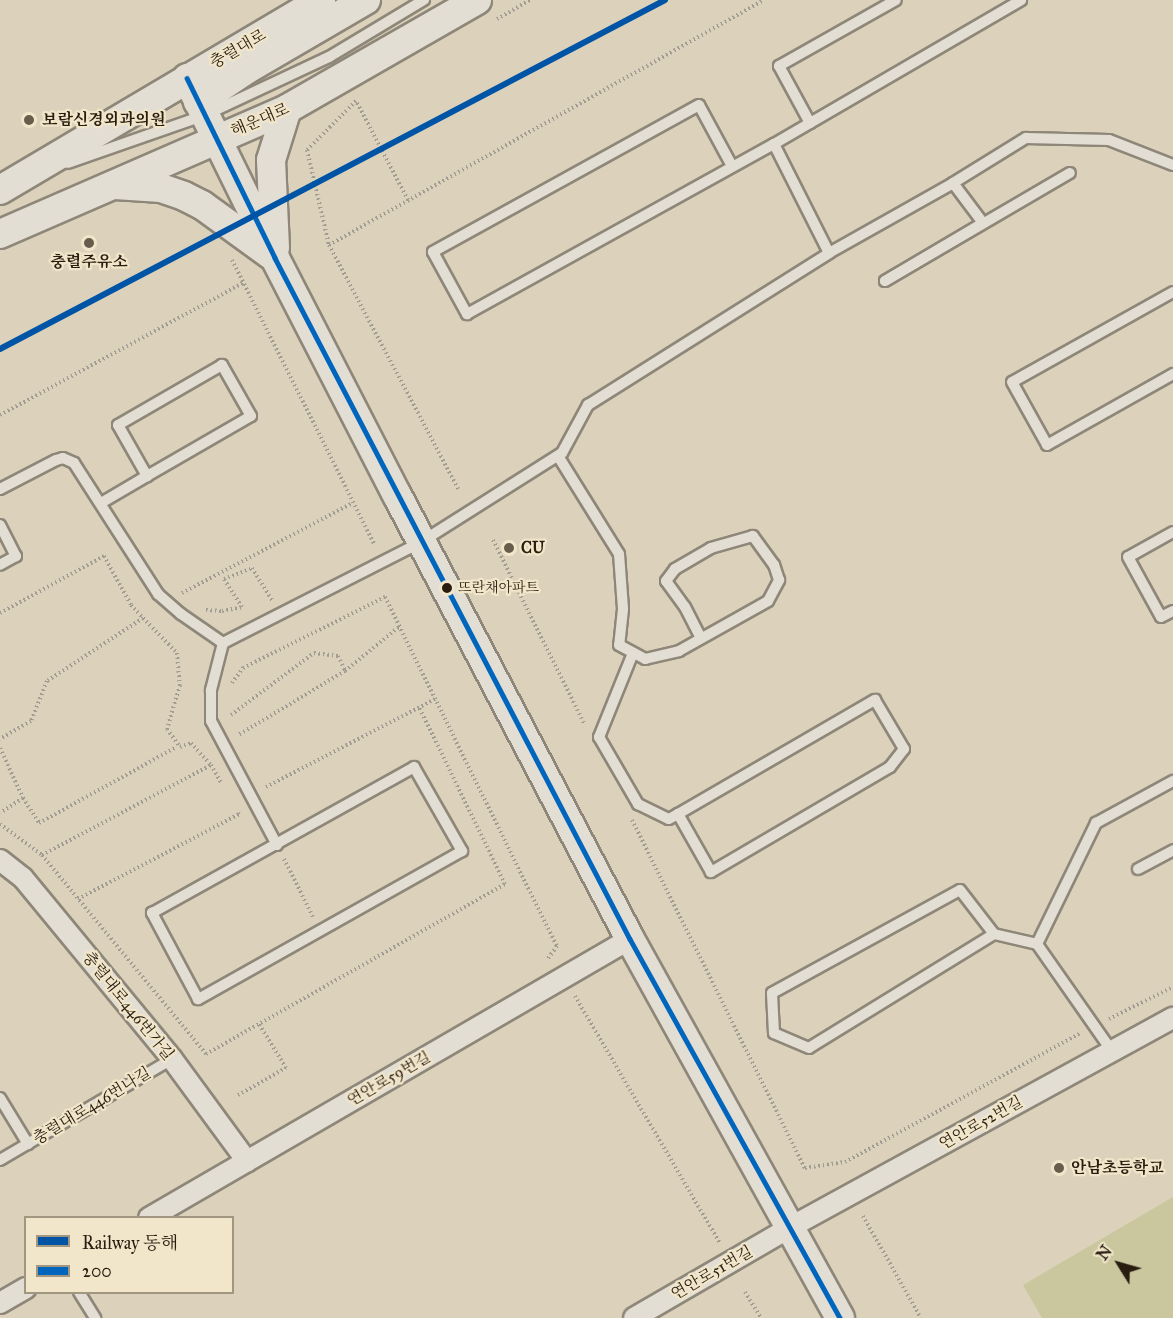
<!DOCTYPE html>
<html>
<head>
<meta charset="utf-8">
<style>
  body { margin:0 }
  #map { position:relative; width:1173px; height:1318px; overflow:hidden; background:#dcd2bb; font-family:"IM FELL Great Primer","Noto Serif KR",serif }
  div>[style] { position:absolute }
  .green>* { inset:0; background:#cac69e }
  .path>* { height:4px; margin-top:-2px; transform-origin:0; background:repeating-linear-gradient(90deg,#a09c92 0 1.5px,transparent 0 4.5px) }
  .roads { filter:drop-shadow(2px 0 #8e8779) drop-shadow(-2px 0 #8e8779) drop-shadow(0 2px #8e8779) drop-shadow(0 -2px #8e8779) }
  .lane>* { height:10px; margin:-5px; padding:0 5px; transform-origin:5px; border-radius:5px; background:#e3ded3 }
  .street>* { height:20px; margin:-10px; padding:0 10px; transform-origin:10px; border-radius:10px; background:#e3ded3 }
  .secondary>* { height:28px; margin:-14px; padding:0 14px; transform-origin:14px; border-radius:14px; background:#e3ded3 }
  .bus-1>* { height:4.5px; margin:-2.25px; padding:0 2.25px; transform-origin:2.25px; border-radius:2.25px; background:#0065bd }
  .rail-1>* { height:6px; margin:-3px; padding:0 3px; transform-origin:3px; border-radius:3px; background:#0054a6 }
  .dots>* { width:16px; height:16px; translate:-50% -50%; box-sizing:border-box; border:3px solid #f1e6ca; border-radius:50% }
  span { translate:-50% -50%; white-space:nowrap; text-align:center; line-height:1.15; -webkit-text-stroke:4.5px #f1e6ca; paint-order:stroke }
  .bus-label { font-size:14px; color:#291d10 }
  .left { translate:0 -50%; text-align:left }
  .street-label { font-size:16px; color:#291d10 }
  .poi-label { font-size:16px; color:#291d10; font-weight:700 }
  .legend { position:absolute; left:24px; top:1216px; width:210px; height:78px; box-sizing:border-box; background:#f1e6ca; border:2px solid #a19680; margin:0; padding:8px 10px; list-style:none; font-size:18px; color:#291d10 }
  .legend li { display:flex; align-items:center; gap:12px; height:30px }
  .legend b { width:30px; border:2px solid #a19680 }
  .north { position:absolute; left:1089px; top:1234px; width:60px; height:60px; -webkit-text-stroke:4px #f1e6ca; paint-order:stroke; rotate:307deg; font-size:16px; font-weight:700; line-height:24px; text-align:center; color:#291d10 }
  .north::after { content:''; display:block; margin:auto; width:21px; height:27px; background:#291d10; clip-path:polygon(50% 0,100% 100%,50% 72%,0 100%) }
</style>
</head>
<body>
<div id="map">
  <div class="green">
    <div style="clip-path:polygon(1173px 1197px,1173px 1318px,1042px 1318px,1023px 1285px)"></div>
  </div>
  <div class="path">
    <div style="left:497px;top:19px;width:38px;rotate:-30deg"></div>
    <div style="left:408px;top:200px;width:112px;rotate:-117.7deg"></div>
    <div style="left:356px;top:101px;width:69px;rotate:135deg"></div>
    <div style="left:307px;top:150px;width:98px;rotate:77deg"></div>
    <div style="left:329px;top:245px;width:278px;rotate:62.1deg"></div>
    <div style="left:329px;top:245px;width:499px;rotate:-29.4deg"></div>
    <div style="left:232px;top:260px;width:319px;rotate:63.4deg"></div>
    <div style="left:0;top:415px;width:277px;rotate:-28.5deg"></div>
    <div style="left:493px;top:540px;width:207px;rotate:63.6deg"></div>
    <div style="left:182px;top:593px;width:193px;rotate:-27.8deg"></div>
    <div style="left:206px;top:610px;width:16px;rotate:4deg"></div>
    <div style="left:222px;top:611px;width:20px;rotate:-11deg"></div>
    <div style="left:242px;top:607px;width:33px;rotate:-123deg"></div>
    <div style="left:224px;top:579px;width:30px;rotate:-21deg"></div>
    <div style="left:252px;top:568px;width:39px;rotate:58deg"></div>
    <div style="left:0;top:613px;width:119px;rotate:-28.7deg"></div>
    <div style="left:104px;top:556px;width:56px;rotate:61.1deg"></div>
    <div style="left:131px;top:605px;width:18px;rotate:47deg"></div>
    <div style="left:143px;top:618px;width:115px;rotate:146.7deg"></div>
    <div style="left:47px;top:681px;width:43px;rotate:111.8deg"></div>
    <div style="left:31px;top:721px;width:36px;rotate:150deg"></div>
    <div style="left:143px;top:618px;width:49px;rotate:45.8deg"></div>
    <div style="left:177px;top:653px;width:32px;rotate:85deg"></div>
    <div style="left:180px;top:685px;width:46px;rotate:106.5deg"></div>
    <div style="left:167px;top:729px;width:22px;rotate:54deg"></div>
    <div style="left:180px;top:747px;width:12px;rotate:-20deg"></div>
    <div style="left:191px;top:743px;width:30px;rotate:48deg"></div>
    <div style="left:211px;top:765px;width:22px;rotate:60deg"></div>
    <div style="left:345px;top:671px;width:71px;rotate:-39.3deg"></div>
    <div style="left:232px;top:683px;width:19px;rotate:-54deg"></div>
    <div style="left:243px;top:668px;width:159px;rotate:-26.6deg"></div>
    <div style="left:385px;top:597px;width:389px;rotate:63.8deg"></div>
    <div style="left:557px;top:946px;width:17px;rotate:126deg"></div>
    <div style="left:231px;top:715px;width:104px;rotate:-36.8deg"></div>
    <div style="left:314px;top:653px;width:24px;rotate:7deg"></div>
    <div style="left:338px;top:656px;width:17px;rotate:65deg"></div>
    <div style="left:345px;top:671px;width:125px;rotate:149.1deg"></div>
    <div style="left:0;top:748px;width:55px;rotate:65.3deg"></div>
    <div style="left:23px;top:798px;width:27px;rotate:147deg"></div>
    <div style="left:266px;top:787px;width:191px;rotate:-27.5deg"></div>
    <div style="left:23px;top:798px;width:30px;rotate:57deg"></div>
    <div style="left:39px;top:823px;width:155px;rotate:-28.9deg"></div>
    <div style="left:632px;top:820px;width:389px;rotate:63.6deg"></div>
    <div style="left:805px;top:1168px;width:40px;rotate:-8.5deg"></div>
    <div style="left:845px;top:1162px;width:269px;rotate:-28.7deg"></div>
    <div style="left:0;top:824px;width:52px;rotate:36.4deg"></div>
    <div style="left:42px;top:855px;width:258px;rotate:50.5deg"></div>
    <div style="left:206px;top:1054px;width:344px;rotate:-29.6deg"></div>
    <div style="left:505px;top:884px;width:197px;rotate:-115.9deg"></div>
    <div style="left:42px;top:855px;width:191px;rotate:-28deg"></div>
    <div style="left:284px;top:859px;width:65px;rotate:63.4deg"></div>
    <div style="left:78px;top:899px;width:182px;rotate:-27.8deg"></div>
    <div style="left:239px;top:814px;width:4px;rotate:-124deg"></div>
    <div style="left:575px;top:996px;width:286px;rotate:59.6deg"></div>
    <div style="left:1109px;top:1019px;width:72px;rotate:-26.6deg"></div>
    <div style="left:238px;top:1095px;width:55px;rotate:-29.4deg"></div>
    <div style="left:286px;top:1068px;width:52px;rotate:-121.5deg"></div>
    <div style="left:863px;top:1216px;width:117px;rotate:60.4deg"></div>
    <div style="left:745px;top:1292px;width:31px;rotate:58deg"></div>
  </div>
  <div class="roads">
    <div class="lane">
      <div style="left:810px;top:123px;width:65px;rotate:-118.5deg"></div>
      <div style="left:779px;top:66px;width:134px;rotate:-29.4deg"></div>
      <div style="left:774px;top:144px;width:122px;rotate:63.2deg"></div>
      <div style="left:68px;top:163px;width:145px;rotate:-19.3deg"></div>
      <div style="left:205px;top:115px;width:137px;rotate:-25.1deg"></div>
      <div style="left:329px;top:57px;width:111px;rotate:-31deg"></div>
      <div style="left:732px;top:166px;width:69px;rotate:-118.4deg"></div>
      <div style="left:699px;top:105px;width:304px;rotate:151.1deg"></div>
      <div style="left:433px;top:252px;width:71px;rotate:61.3deg"></div>
      <div style="left:467px;top:314px;width:351px;rotate:-29deg"></div>
      <div style="left:774px;top:144px;width:286px;rotate:-30.2deg"></div>
      <div style="left:953px;top:183px;width:86px;rotate:-31.7deg"></div>
      <div style="left:1026px;top:138px;width:83px;rotate:1.4deg"></div>
      <div style="left:1109px;top:140px;width:69px;rotate:21.3deg"></div>
      <div style="left:1173px;top:292px;width:184px;rotate:150.8deg"></div>
      <div style="left:1012px;top:382px;width:72px;rotate:60.9deg"></div>
      <div style="left:1047px;top:445px;width:145px;rotate:-29.4deg"></div>
      <div style="left:558px;top:456px;width:115px;rotate:58.1deg"></div>
      <div style="left:619px;top:554px;width:55px;rotate:85.8deg"></div>
      <div style="left:623px;top:609px;width:36px;rotate:96deg"></div>
      <div style="left:619px;top:645px;width:30px;rotate:28deg"></div>
      <div style="left:645px;top:659px;width:35px;rotate:-13deg"></div>
      <div style="left:679px;top:651px;width:102px;rotate:-29.3deg"></div>
      <div style="left:768px;top:601px;width:24px;rotate:-62deg"></div>
      <div style="left:779px;top:580px;width:16px;rotate:-108deg"></div>
      <div style="left:774px;top:565px;width:36px;rotate:-126deg"></div>
      <div style="left:753px;top:536px;width:44px;rotate:164.1deg"></div>
      <div style="left:711px;top:548px;width:42px;rotate:149.7deg"></div>
      <div style="left:675px;top:569px;width:15px;rotate:127deg"></div>
      <div style="left:666px;top:581px;width:32px;rotate:54deg"></div>
      <div style="left:685px;top:607px;width:34px;rotate:63deg"></div>
      <div style="left:0;top:489px;width:63px;rotate:-27.4deg"></div>
      <div style="left:56px;top:460px;width:7px;rotate:-16deg"></div>
      <div style="left:63px;top:458px;width:12px;rotate:24deg"></div>
      <div style="left:74px;top:463px;width:156px;rotate:57.3deg"></div>
      <div style="left:158px;top:594px;width:30px;rotate:41deg"></div>
      <div style="left:181px;top:614px;width:51px;rotate:34.6deg"></div>
      <div style="left:101px;top:503px;width:53px;rotate:-30.4deg"></div>
      <div style="left:147px;top:476px;width:120px;rotate:-30deg"></div>
      <div style="left:251px;top:416px;width:59px;rotate:-119.6deg"></div>
      <div style="left:222px;top:365px;width:120px;rotate:150deg"></div>
      <div style="left:118px;top:425px;width:59px;rotate:60.4deg"></div>
      <div style="left:0;top:525px;width:35px;rotate:63deg"></div>
      <div style="left:16px;top:556px;width:18px;rotate:151deg"></div>
      <div style="left:1173px;top:532px;width:51px;rotate:150.9deg"></div>
      <div style="left:1128px;top:557px;width:68px;rotate:61.2deg"></div>
      <div style="left:1161px;top:617px;width:13px;rotate:-27deg"></div>
      <div style="left:633px;top:653px;width:91px;rotate:112deg"></div>
      <div style="left:599px;top:737px;width:78px;rotate:59.8deg"></div>
      <div style="left:638px;top:804px;width:34px;rotate:26deg"></div>
      <div style="left:669px;top:819px;width:10px;rotate:-29deg"></div>
      <div style="left:678px;top:814px;width:228px;rotate:-30.1deg"></div>
      <div style="left:875px;top:700px;width:57px;rotate:59.4deg"></div>
      <div style="left:904px;top:749px;width:23px;rotate:128deg"></div>
      <div style="left:890px;top:767px;width:208px;rotate:149.6deg"></div>
      <div style="left:711px;top:872px;width:67px;rotate:-119.6deg"></div>
      <div style="left:414px;top:767px;width:97px;rotate:60.3deg"></div>
      <div style="left:462px;top:851px;width:303px;rotate:150.7deg"></div>
      <div style="left:198px;top:999px;width:98px;rotate:-118.1deg"></div>
      <div style="left:152px;top:913px;width:300px;rotate:-29.1deg"></div>
      <div style="left:277px;top:845px;width:140px;rotate:-118deg"></div>
      <div style="left:211px;top:721px;width:31px;rotate:-90deg"></div>
      <div style="left:211px;top:690px;width:49px;rotate:-75.7deg"></div>
      <div style="left:223px;top:643px;width:222px;rotate:-27deg"></div>
      <div style="left:421px;top:542px;width:167px;rotate:-32.3deg"></div>
      <div style="left:562px;top:453px;width:55px;rotate:-61.6deg"></div>
      <div style="left:588px;top:405px;width:285px;rotate:-32.2deg"></div>
      <div style="left:829px;top:253px;width:142px;rotate:-29.4deg"></div>
      <div style="left:953px;top:183px;width:50px;rotate:53.1deg"></div>
      <div style="left:983px;top:223px;width:114px;rotate:149.4deg"></div>
      <div style="left:885px;top:281px;width:214px;rotate:-30.3deg"></div>
      <div style="left:1138px;top:869px;width:40px;rotate:-28deg"></div>
      <div style="left:994px;top:934px;width:217px;rotate:148.4deg"></div>
      <div style="left:809px;top:1048px;width:38px;rotate:-157deg"></div>
      <div style="left:774px;top:1033px;width:40px;rotate:-92.9deg"></div>
      <div style="left:772px;top:993px;width:214px;rotate:-28.7deg"></div>
      <div style="left:960px;top:890px;width:56px;rotate:52.3deg"></div>
      <div style="left:994px;top:934px;width:44px;rotate:13.1deg"></div>
      <div style="left:1037px;top:944px;width:131px;rotate:55deg"></div>
      <div style="left:1037px;top:944px;width:135px;rotate:-64deg"></div>
      <div style="left:1096px;top:823px;width:88px;rotate:-28.6deg"></div>
      <div style="left:0;top:1098px;width:54px;rotate:58.7deg"></div>
      <div style="left:0;top:1160px;width:199px;rotate:-30.4deg"></div>
      <div style="left:79px;top:1292px;width:31px;rotate:58deg"></div>
    </div>
    <div class="street">
      <div style="left:0;top:860px;width:29px;rotate:38deg"></div>
      <div style="left:23px;top:878px;width:234px;rotate:50.5deg"></div>
      <div style="left:172px;top:1059px;width:127px;rotate:53.7deg"></div>
      <div style="left:149px;top:1218px;width:556px;rotate:-30.12deg"></div>
      <div style="left:0;top:1303px;width:30px;rotate:-30deg"></div>
      <div style="left:634px;top:1318px;width:179px;rotate:-30.1deg"></div>
      <div style="left:789px;top:1228px;width:438px;rotate:-28.7deg"></div>
    </div>
    <div class="secondary">
      <div style="left:187px;top:78px;width:200px;rotate:63.9deg"></div>
      <div style="left:275px;top:258px;width:267px;rotate:62.8deg"></div>
      <div style="left:397px;top:495px;width:501px;rotate:62.31deg"></div>
      <div style="left:630px;top:939px;width:433px;rotate:61deg"></div>
      <div style="left:198px;top:102px;width:58px;rotate:-33.7deg"></div>
      <div style="left:246px;top:70px;width:139px;rotate:-30.3deg"></div>
      <div style="left:115px;top:185px;width:46px;rotate:3.7deg"></div>
      <div style="left:161px;top:188px;width:24px;rotate:19deg"></div>
      <div style="left:184px;top:196px;width:20px;rotate:27deg"></div>
      <div style="left:202px;top:205px;width:85px;rotate:35.9deg"></div>
      <div style="left:0;top:190px;width:373px;rotate:-30.6deg"></div>
      <div style="left:0;top:234px;width:313px;rotate:-23.5deg"></div>
      <div style="left:287px;top:109px;width:219px;rotate:-29.8deg"></div>
      <div style="left:275px;top:248px;width:88px;rotate:-92.6deg"></div>
      <div style="left:271px;top:160px;width:53px;rotate:-72.6deg"></div>
    </div>
  </div>
  <div class="bus-1">
    <div style="left:187px;top:78px;width:200px;rotate:63.9deg"></div>
    <div style="left:275px;top:258px;width:768px;rotate:62.47deg"></div>
    <div style="left:630px;top:939px;width:433px;rotate:61deg"></div>
  </div>
  <div class="rail-1">
    <div style="left:0;top:349px;width:751px;rotate:-27.69deg"></div>
  </div>
  <div class="dots">
    <div style="left:29px;top:120px;background:#685c4c"></div>
    <div style="left:89px;top:243px;background:#685c4c"></div>
    <div style="left:509px;top:548px;background:#685c4c"></div>
    <div style="left:447px;top:588px;background:#291d10"></div>
    <div style="left:1059px;top:1168px;background:#685c4c"></div>
  </div>
  <div class="bus-label">
    <span class="left" style="left:458px;top:588px">뜨란채아파트</span>
  </div>
  <div class="street-label">
    <span style="left:238px;top:49px;rotate:-30deg">충렬대로</span>
    <span style="left:260px;top:120px;rotate:-23deg">해운대로</span>
    <span style="left:128px;top:1006px;rotate:51deg">충렬대로446번가길</span>
    <span style="left:389px;top:1079px;rotate:-30deg">연안로59번길</span>
    <span style="left:92px;top:1106px;rotate:-31deg">충렬대로446번나길</span>
    <span style="left:981px;top:1123px;rotate:-29deg">연안로52번길</span>
    <span style="left:712px;top:1273px;rotate:-30deg">연안로51번길</span>
  </div>
  <div class="poi-label">
    <span class="left" style="left:42px;top:120px">보람신경외과의원</span>
    <span style="left:89px;top:262px">충렬주유소</span>
    <span class="left" style="left:521px;top:548px">CU</span>
    <span class="left" style="left:1071px;top:1168px">안남초등학교</span>
  </div>
  <ul class="legend">
  <li><b style="height:8px;background:#0054a6"></b>Railway 동해</li>
  <li><b style="height:8px;background:#0065bd"></b>200</li>
  </ul>
  <div class="north">N</div>
</div>
</body>
</html>
